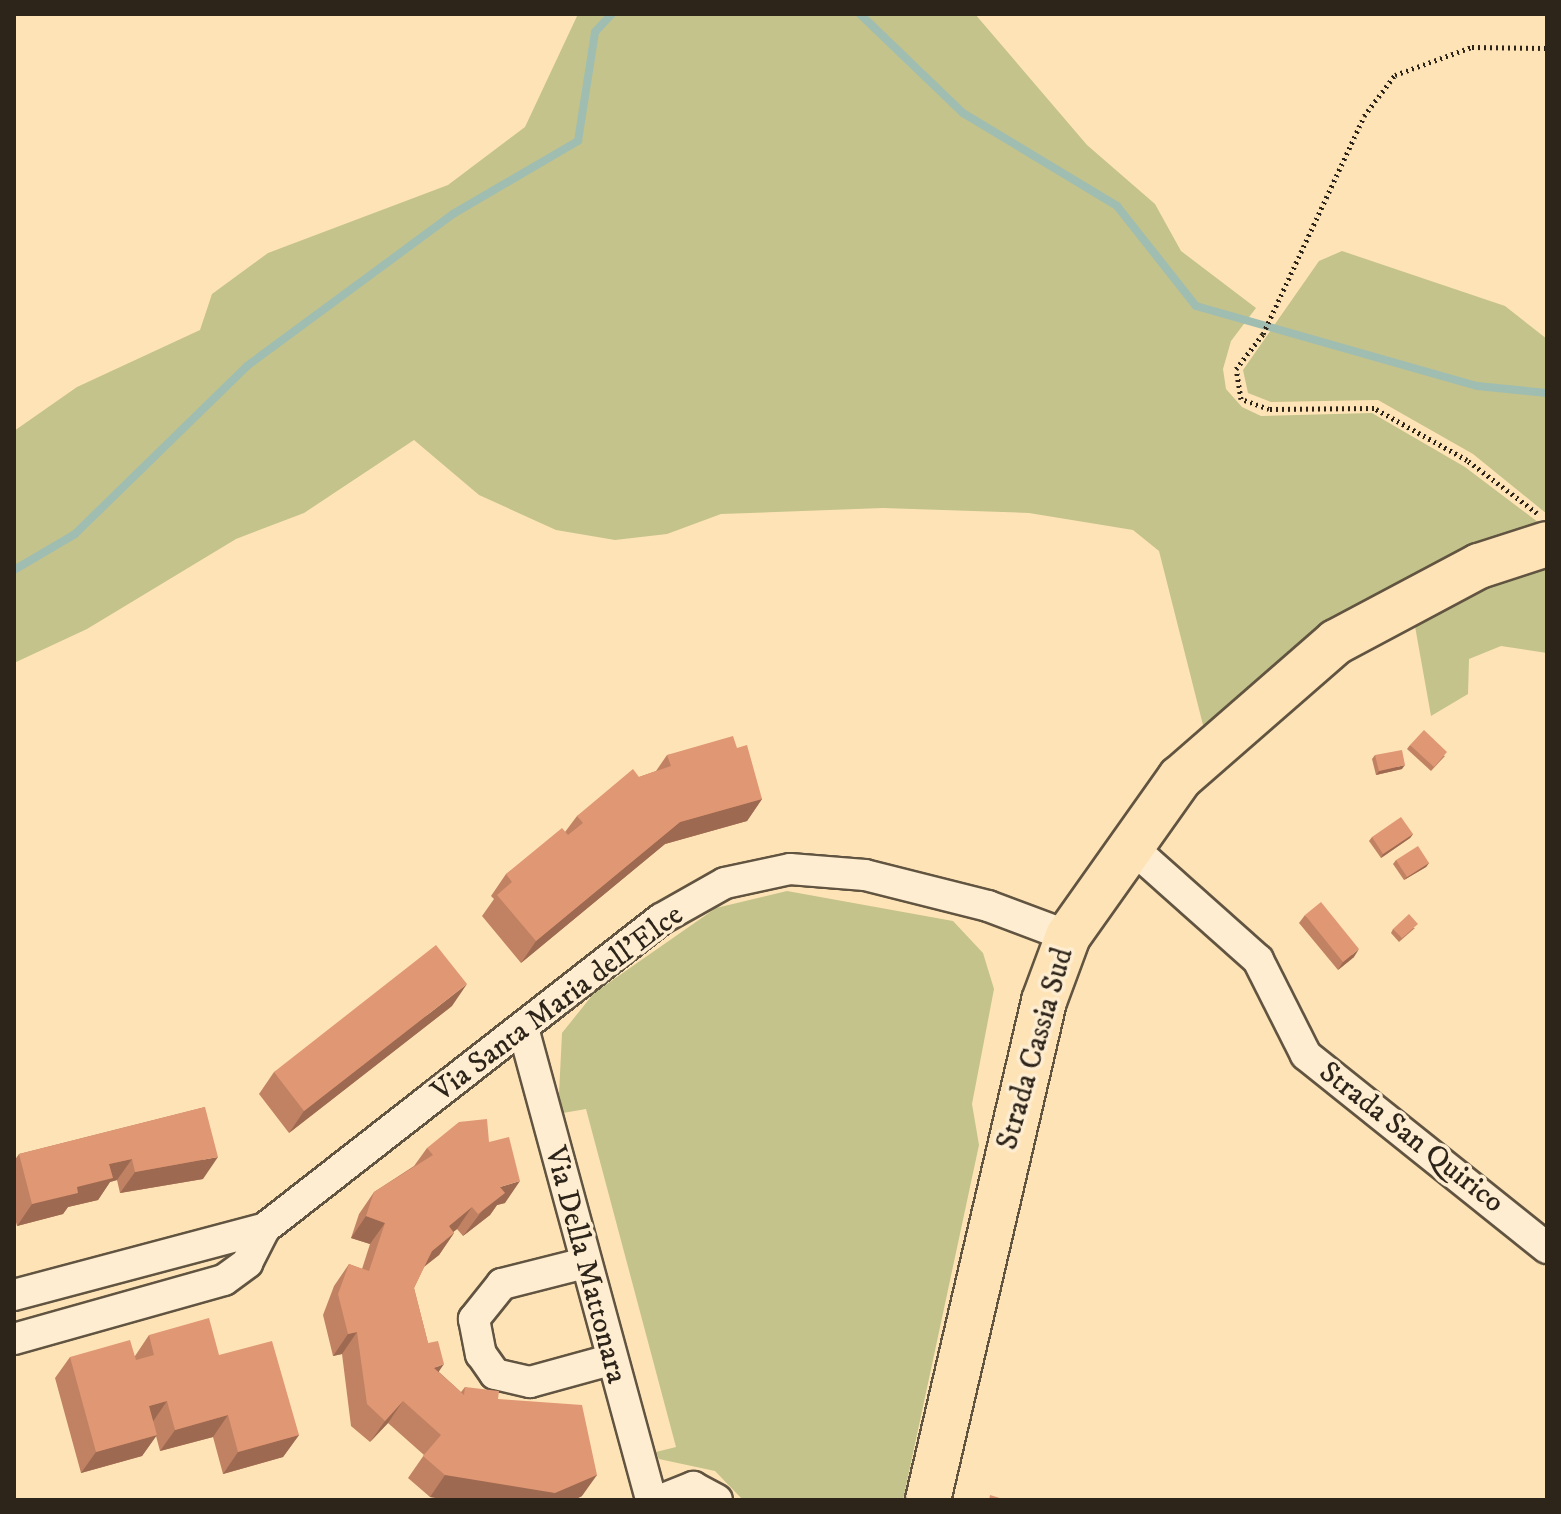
<!DOCTYPE html>
<html>
<head>
<meta charset="utf-8">
<style>
  body { margin:0 }
  #map { position:relative; width:1561px; height:1514px; overflow:hidden; background:#fee3b6; font-family:"IM FELL DW Pica",serif }
  div>[style] { position:absolute }
  .green>* { inset:0; background:#c4c38b }
  .stream>* { height:8px; margin:-4px; padding:0 4px; transform-origin:4px; border-radius:4px; background:#a0bdb2 }
  .path>* { height:5px; margin-top:-2.5px; transform-origin:0; background:repeating-linear-gradient(90deg,#2d241a 0 2px,transparent 0 6px) }
  .roads { filter:drop-shadow(2px 0 #615441) drop-shadow(-2px 0 #615441) drop-shadow(0 2px #615441) drop-shadow(0 -2px #615441) }
  .street>* { height:30px; margin:-15px; padding:0 15px; transform-origin:15px; border-radius:15px; background:#feedd0 }
  .primary>* { height:44px; margin:-22px; padding:0 22px; transform-origin:22px; border-radius:22px; background:#fee3b6 }
  .wall>* { inset:0; background:#c18264 }
  .shaded-wall>* { inset:0; background:#9d6a51 }
  .building>* { inset:0; background:#e09774 }
  span { translate:-50% -50%; white-space:nowrap; text-align:center; line-height:1.15; -webkit-text-stroke:7px #feedd0; paint-order:stroke }
  .street-label { font-size:30px; color:#2d241a }
  .frame { position:absolute; inset:0; border:16px solid #2d241a; pointer-events:none }
</style>
</head>
<body>
<div id="map">
  <div class="green">
    <div style="clip-path:polygon(578px 14px,975px 14px,1087px 145px,1155px 204px,1181px 251px,1256px 308px,1231px 341px,1223px 369px,1226px 389px,1242px 407px,1261px 416px,1372px 413px,1465px 467px,1547px 529px,1329px 632px,1203px 725px,1159px 551px,1133px 530px,1029px 513px,883px 508px,721px 514px,667px 534px,615px 540px,556px 530px,479px 495px,414px 440px,304px 513px,236px 539px,87px 629px,14px 663px,14px 431px,77px 387px,200px 330px,212px 294px,268px 253px,448px 185px,525px 127px)"></div>
    <div style="clip-path:polygon(1342px 251px,1505px 306px,1547px 339px,1547px 514px,1473px 454px,1378px 400px,1271px 402px,1248px 393px,1243px 370px,1319px 261px)"></div>
    <div style="clip-path:polygon(1547px 561px,1547px 653px,1501px 646px,1469px 659px,1468px 694px,1431px 716px,1413px 615px)"></div>
    <div style="clip-path:polygon(787px 891px,953px 921px,983px 953px,994px 989px,972px 1104px,979px 1145px,903px 1500px,743px 1500px,715px 1471px,659px 1459px,656px 1452px,676px 1447px,586px 1109px,563px 1113px,559px 1094px,562px 1033px,594px 993px,716px 908px)"></div>
  </div>
  <div class="stream">
    <div style="left:860px;top:14px;width:143px;rotate:43.9deg"></div>
    <div style="left:963px;top:113px;width:180px;rotate:31.1deg"></div>
    <div style="left:1117px;top:206px;width:127px;rotate:51.7deg"></div>
    <div style="left:1196px;top:306px;width:292px;rotate:15.9deg"></div>
    <div style="left:1477px;top:386px;width:70px;rotate:5.7deg"></div>
    <div style="left:14px;top:570px;width:71px;rotate:-30.5deg"></div>
    <div style="left:75px;top:534px;width:240px;rotate:-44.3deg"></div>
    <div style="left:247px;top:366px;width:256px;rotate:-36.4deg"></div>
    <div style="left:453px;top:214px;width:145px;rotate:-30.3deg"></div>
    <div style="left:578px;top:141px;width:110px;rotate:-81.1deg"></div>
    <div style="left:595px;top:32px;width:25px;rotate:-47deg"></div>
  </div>
  <div class="path">
    <div style="left:1537px;top:513px;width:88px;rotate:-142.9deg"></div>
    <div style="left:1467px;top:460px;width:107px;rotate:-150.8deg"></div>
    <div style="left:1374px;top:408px;width:105px;rotate:179.5deg"></div>
    <div style="left:1269px;top:409px;width:30px;rotate:-160deg"></div>
    <div style="left:1241px;top:399px;width:30px;rotate:-99deg"></div>
    <div style="left:1236px;top:369px;width:44px;rotate:-52.4deg"></div>
    <div style="left:1263px;top:334px;width:240px;rotate:-65.1deg"></div>
    <div style="left:1364px;top:116px;width:51px;rotate:-52.9deg"></div>
    <div style="left:1395px;top:75px;width:82px;rotate:-20deg"></div>
    <div style="left:1472px;top:47px;width:75px;rotate:0.8deg"></div>
  </div>
  <div class="roads">
    <div class="street">
      <div style="left:1128px;top:844px;width:174px;rotate:41.7deg"></div>
      <div style="left:1258px;top:960px;width:106px;rotate:63.2deg"></div>
      <div style="left:1306px;top:1055px;width:309px;rotate:38.7deg"></div>
      <div style="left:523px;top:1028px;width:489px;rotate:74.8deg"></div>
      <div style="left:585px;top:1263px;width:86px;rotate:165.8deg"></div>
      <div style="left:502px;top:1284px;width:45px;rotate:128.7deg"></div>
      <div style="left:474px;top:1319px;width:36px;rotate:79deg"></div>
      <div style="left:481px;top:1354px;width:24px;rotate:55deg"></div>
      <div style="left:495px;top:1374px;width:36px;rotate:13deg"></div>
      <div style="left:530px;top:1382px;width:83px;rotate:-15.4deg"></div>
      <div style="left:14px;top:1295px;width:260px;rotate:-14.9deg"></div>
      <div style="left:265px;top:1228px;width:502px;rotate:-37.97deg"></div>
      <div style="left:661px;top:919px;width:73px;rotate:-29.4deg"></div>
      <div style="left:725px;top:883px;width:66px;rotate:-12.2deg"></div>
      <div style="left:790px;top:869px;width:75px;rotate:4.6deg"></div>
      <div style="left:865px;top:875px;width:127px;rotate:14.1deg"></div>
      <div style="left:988px;top:906px;width:85px;rotate:20.6deg"></div>
      <div style="left:14px;top:1339px;width:218px;rotate:-15.7deg"></div>
      <div style="left:224px;top:1280px;width:29px;rotate:-36deg"></div>
      <div style="left:247px;top:1263px;width:39px;rotate:-63deg"></div>
      <div style="left:661px;top:1500px;width:35px;rotate:-22deg"></div>
      <div style="left:693px;top:1487px;width:27px;rotate:28deg"></div>
    </div>
    <div class="primary">
      <div style="left:928px;top:1500px;width:512px;rotate:-76.91deg"></div>
      <div style="left:1044px;top:1001px;width:69px;rotate:-69.7deg"></div>
      <div style="left:1068px;top:936px;width:194px;rotate:-54.7deg"></div>
      <div style="left:1180px;top:778px;width:207px;rotate:-41.1deg"></div>
      <div style="left:1336px;top:642px;width:162px;rotate:-28deg"></div>
      <div style="left:1479px;top:566px;width:71px;rotate:-17.9deg"></div>
    </div>
  </div>
  <div class="wall">
    <div style="clip-path:polygon(1410px 745px,1445px 756px,1431px 771px,1407px 749px)"></div>
    <div style="clip-path:polygon(737px 748px,762px 799px,747px 821px,665px 844px,521px 963px,482px 916px,494px 899px,491px 896px,506px 874px,565px 832px,577px 816px,639px 777px,656px 771px,667px 755px)"></div>
    <div style="clip-path:polygon(1375px 755px,1402px 769px,1376px 775px,1372px 759px)"></div>
    <div style="clip-path:polygon(1413px 834px,1410px 838px,1381px 858px,1369px 841px,1372px 837px)"></div>
    <div style="clip-path:polygon(1396px 860px,1429px 863px,1426px 867px,1404px 880px,1393px 864px)"></div>
    <div style="clip-path:polygon(1305px 915px,1354px 957px,1338px 970px,1299px 923px)"></div>
    <div style="clip-path:polygon(1415px 928px,1399px 942px,1391px 933px,1393px 929px)"></div>
    <div style="clip-path:polygon(452px 1006px,289px 1133px,259px 1094px,274px 1072px)"></div>
    <div style="clip-path:polygon(205px 1107px,203px 1179px,120px 1193px,117px 1180px,110px 1182px,98px 1200px,68px 1207px,63px 1214px,17px 1226px,14px 1215px,14px 1161px,19px 1154px)"></div>
    <div style="clip-path:polygon(489px 1142px,505px 1203px,497px 1205px,490px 1215px,463px 1236px,457px 1229px,453px 1232px,454px 1233px,439px 1255px,424px 1267px,414px 1288px,428px 1343px,439px 1372px,461px 1392px,465px 1387px,498px 1399px,582px 1496px,574px 1500px,449px 1500px,430px 1497px,408px 1478px,424px 1455px,388px 1423px,370px 1442px,351px 1426px,342px 1354px,333px 1356px,323px 1315px,334px 1286px,349px 1264px,362px 1269px,370px 1244px,351px 1238px,359px 1214px,374px 1192px,414px 1166px,427px 1148px)"></div>
    <div style="clip-path:polygon(149px 1335px,219px 1355px,299px 1435px,283px 1457px,223px 1474px,213px 1437px,160px 1451px,156px 1436px,142px 1456px,81px 1473px,55px 1378px,70px 1357px,135px 1356px)"></div>
  </div>
  <div class="shaded-wall">
    <div style="clip-path:polygon(1405px 765px,1402px 769px,1376px 775px,1379px 771px)"></div>
    <div style="clip-path:polygon(762px 799px,747px 821px,665px 844px,521px 963px,536px 941px,680px 822px)"></div>
    <div style="clip-path:polygon(1413px 834px,1410px 838px,1381px 858px,1383px 854px)"></div>
    <div style="clip-path:polygon(1429px 863px,1426px 867px,1404px 880px,1407px 877px)"></div>
    <div style="clip-path:polygon(1359px 949px,1354px 957px,1338px 970px,1343px 962px)"></div>
    <div style="clip-path:polygon(467px 984px,452px 1006px,289px 1133px,304px 1111px)"></div>
    <div style="clip-path:polygon(218px 1157px,203px 1179px,120px 1193px,135px 1172px)"></div>
    <div style="clip-path:polygon(132px 1159px,117px 1180px,110px 1182px,98px 1200px,68px 1207px,63px 1214px,17px 1226px,32px 1204px,77px 1187px,109px 1164px)"></div>
    <div style="clip-path:polygon(520px 1181px,505px 1203px,497px 1205px,490px 1215px,463px 1236px,500px 1187px)"></div>
    <div style="clip-path:polygon(472px 1207px,457px 1229px,434px 1248px,449px 1226px)"></div>
    <div style="clip-path:polygon(366px 1216px,385px 1223px,370px 1244px,351px 1238px)"></div>
    <div style="clip-path:polygon(454px 1233px,439px 1255px,417px 1272px,432px 1251px)"></div>
    <div style="clip-path:polygon(357px 1332px,342px 1354px,333px 1356px,348px 1334px)"></div>
    <div style="clip-path:polygon(444px 1364px,429px 1386px,434px 1368px)"></div>
    <div style="clip-path:polygon(167px 1401px,152px 1423px,149px 1406px)"></div>
    <div style="clip-path:polygon(403px 1401px,388px 1423px,370px 1442px,385px 1421px)"></div>
    <div style="clip-path:polygon(228px 1415px,213px 1437px,160px 1451px,175px 1430px)"></div>
    <div style="clip-path:polygon(157px 1435px,142px 1456px,81px 1473px,96px 1452px)"></div>
    <div style="clip-path:polygon(299px 1435px,283px 1457px,223px 1474px,238px 1452px)"></div>
    <div style="clip-path:polygon(445px 1475px,597px 1475px,582px 1496px,574px 1500px,449px 1500px,430px 1497px)"></div>
  </div>
  <div class="building">
    <div style="clip-path:polygon(1424px 730px,1447px 752px,1434px 767px,1410px 745px)"></div>
    <div style="clip-path:polygon(733px 736px,737px 748px,747px 745px,762px 799px,680px 822px,536px 941px,497px 895px,512px 882px,506px 874px,562px 828px,568px 835px,583px 823px,577px 816px,633px 769px,639px 777px,671px 766px,667px 755px)"></div>
    <div style="clip-path:polygon(1402px 750px,1405px 765px,1379px 771px,1375px 755px)"></div>
    <div style="clip-path:polygon(1401px 817px,1413px 834px,1383px 854px,1372px 837px)"></div>
    <div style="clip-path:polygon(1418px 846px,1429px 863px,1407px 877px,1396px 860px)"></div>
    <div style="clip-path:polygon(1321px 902px,1359px 949px,1343px 962px,1305px 915px)"></div>
    <div style="clip-path:polygon(1409px 914px,1418px 924px,1402px 938px,1393px 929px)"></div>
    <div style="clip-path:polygon(436px 945px,467px 984px,304px 1111px,274px 1072px)"></div>
    <div style="clip-path:polygon(205px 1107px,218px 1157px,135px 1172px,132px 1159px,109px 1164px,113px 1178px,77px 1187px,78px 1193px,32px 1204px,19px 1154px)"></div>
    <div style="clip-path:polygon(487px 1119px,489px 1142px,509px 1137px,520px 1181px,500px 1187px,505px 1193px,478px 1214px,472px 1207px,449px 1226px,454px 1233px,432px 1251px,414px 1288px,428px 1343px,438px 1341px,444px 1364px,434px 1368px,464px 1395px,465px 1387px,499px 1391px,498px 1399px,582px 1405px,597px 1475px,555px 1493px,445px 1475px,423px 1456px,441px 1435px,403px 1401px,385px 1421px,367px 1404px,357px 1332px,348px 1334px,338px 1294px,349px 1264px,369px 1271px,385px 1223px,366px 1216px,374px 1192px,433px 1155px,427px 1148px,459px 1122px)"></div>
    <div style="clip-path:polygon(209px 1318px,219px 1355px,272px 1341px,299px 1435px,238px 1452px,228px 1415px,175px 1430px,167px 1401px,149px 1406px,157px 1435px,96px 1452px,70px 1357px,130px 1340px,136px 1360px,154px 1355px,149px 1335px)"></div>
    <div style="clip-path:polygon(990px 1495px,1006px 1500px,989px 1500px)"></div>
  </div>
  <div class="street-label">
    <span style="left:558px;top:1004px;rotate:-37deg">Via Santa Maria dell'Elce</span>
    <span style="left:1036px;top:1049px;rotate:-74deg">Strada Cassia Sud</span>
    <span style="left:1411px;top:1138px;rotate:38deg">Strada San Quirico</span>
    <span style="left:585px;top:1265px;rotate:75deg">Via Della Mattonara</span>
  </div>
  <div class="frame"></div>
</div>
</body>
</html>
